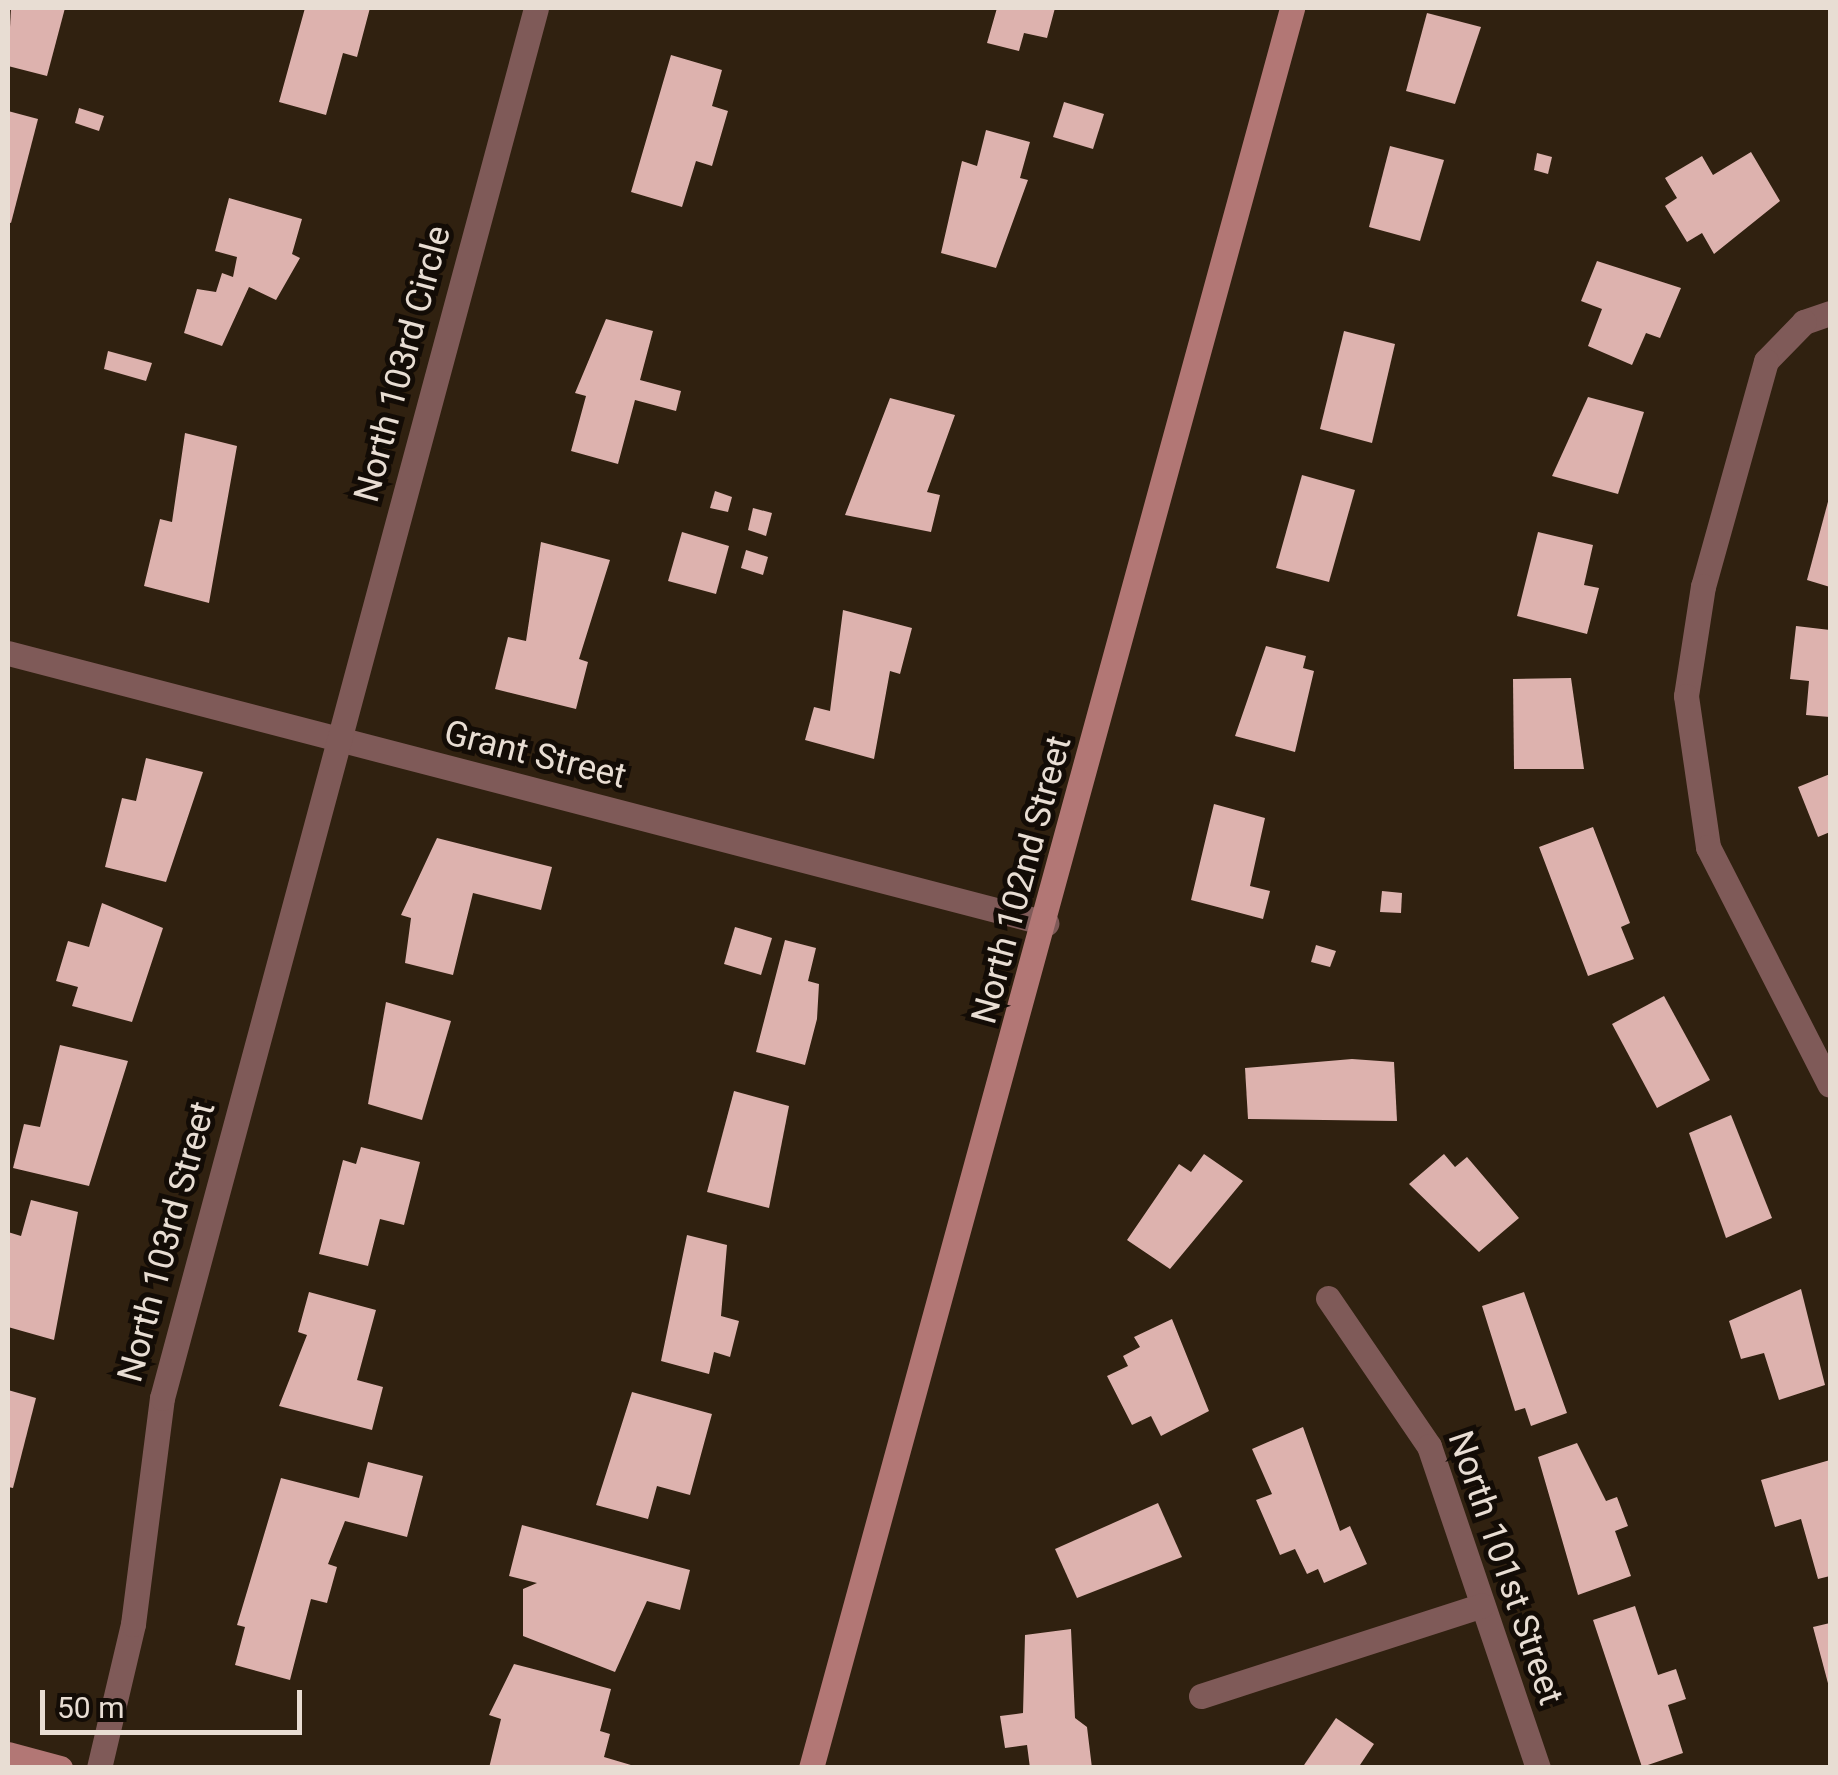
<!DOCTYPE html>
<html>
<head>
<meta charset="utf-8">
<style>
  body { margin:0 }
  #map { position:relative; width:1838px; height:1775px; overflow:hidden; background:#302110; font-family:Roboto,sans-serif }
  div>[style] { position:absolute }
  .building>* { inset:0; background:#ddb2ae }
  .street>* { height:25px; margin:-12.5px; padding:0 12.5px; transform-origin:12.5px; border-radius:12.5px; background:#7f5a58 }
  .secondary>* { height:25px; margin:-12.5px; padding:0 12.5px; transform-origin:12.5px; border-radius:12.5px; background:#b27775 }
  span { translate:-50% -50%; white-space:nowrap; text-align:center; line-height:1.15; -webkit-text-stroke:10px #130c06; paint-order:stroke }
  .street-label { font-size:35px; color:#e8ddd3 }
  .frame { position:absolute; inset:0; border:10px solid #e8ddd3; pointer-events:none }
  .scale { position:absolute; left:40px; top:1690px; width:262px; height:45px; box-sizing:border-box; border:5px solid #e8ddd3; border-top:0; padding-left:12px; font-size:30px; line-height:35px; white-space:nowrap; color:#e8ddd3; -webkit-text-stroke:8px #130c06; paint-order:stroke }
</style>
</head>
<body>
<div id="map">
  <div class="building">
    <div style="clip-path:polygon(11px 8px,65px 8px,47px 76px,8px 66px)"></div>
    <div style="clip-path:polygon(305px 8px,370px 8px,357px 57px,343px 53px,326px 115px,279px 102px)"></div>
    <div style="clip-path:polygon(997px 8px,1055px 8px,1047px 38px,1024px 33px,1019px 51px,987px 43px)"></div>
    <div style="clip-path:polygon(1427px 13px,1481px 27px,1455px 104px,1406px 91px)"></div>
    <div style="clip-path:polygon(671px 55px,722px 70px,712px 106px,728px 111px,712px 166px,696px 161px,682px 207px,631px 192px)"></div>
    <div style="clip-path:polygon(1064px 102px,1104px 114px,1093px 149px,1053px 137px)"></div>
    <div style="clip-path:polygon(79px 108px,104px 116px,99px 131px,75px 123px)"></div>
    <div style="clip-path:polygon(8px 111px,38px 119px,11px 223px,8px 222px)"></div>
    <div style="clip-path:polygon(986px 130px,1030px 142px,1020px 178px,1028px 180px,996px 268px,941px 253px,962px 161px,977px 166px)"></div>
    <div style="clip-path:polygon(1390px 146px,1444px 160px,1420px 241px,1369px 227px)"></div>
    <div style="clip-path:polygon(1751px 152px,1780px 201px,1714px 254px,1702px 233px,1687px 242px,1665px 206px,1677px 198px,1665px 178px,1702px 156px,1713px 175px)"></div>
    <div style="clip-path:polygon(1537px 153px,1552px 157px,1548px 174px,1534px 170px)"></div>
    <div style="clip-path:polygon(229px 198px,302px 219px,292px 254px,300px 258px,276px 300px,249px 287px,222px 346px,184px 333px,197px 289px,216px 292px,222px 273px,233px 277px,237px 257px,215px 251px)"></div>
    <div style="clip-path:polygon(1597px 261px,1681px 288px,1660px 338px,1646px 333px,1632px 365px,1588px 346px,1602px 309px,1581px 301px)"></div>
    <div style="clip-path:polygon(606px 319px,653px 331px,640px 380px,681px 391px,676px 411px,635px 400px,618px 464px,571px 451px,586px 396px,575px 393px)"></div>
    <div style="clip-path:polygon(1344px 331px,1395px 344px,1372px 443px,1320px 429px)"></div>
    <div style="clip-path:polygon(108px 351px,152px 363px,146px 381px,104px 369px)"></div>
    <div style="clip-path:polygon(1588px 397px,1644px 412px,1618px 494px,1552px 476px)"></div>
    <div style="clip-path:polygon(890px 398px,955px 415px,927px 492px,940px 495px,931px 532px,845px 515px)"></div>
    <div style="clip-path:polygon(185px 433px,237px 446px,209px 603px,144px 586px,160px 519px,172px 522px)"></div>
    <div style="clip-path:polygon(1302px 475px,1355px 490px,1329px 582px,1276px 568px)"></div>
    <div style="clip-path:polygon(715px 491px,732px 497px,728px 512px,710px 508px)"></div>
    <div style="clip-path:polygon(1829px 498px,1830px 498px,1830px 587px,1807px 580px)"></div>
    <div style="clip-path:polygon(753px 508px,772px 513px,766px 536px,748px 530px)"></div>
    <div style="clip-path:polygon(682px 532px,729px 546px,716px 594px,668px 581px)"></div>
    <div style="clip-path:polygon(1538px 532px,1593px 545px,1584px 585px,1599px 588px,1587px 634px,1517px 616px)"></div>
    <div style="clip-path:polygon(541px 542px,610px 560px,579px 659px,588px 662px,576px 709px,495px 689px,508px 637px,526px 641px)"></div>
    <div style="clip-path:polygon(746px 550px,768px 557px,763px 575px,741px 568px)"></div>
    <div style="clip-path:polygon(843px 610px,912px 628px,900px 674px,890px 671px,874px 759px,805px 740px,814px 707px,830px 711px)"></div>
    <div style="clip-path:polygon(1796px 626px,1830px 630px,1830px 717px,1806px 715px,1809px 681px,1790px 679px)"></div>
    <div style="clip-path:polygon(1266px 646px,1306px 656px,1303px 668px,1314px 671px,1295px 752px,1235px 736px)"></div>
    <div style="clip-path:polygon(1571px 678px,1584px 769px,1514px 769px,1513px 679px)"></div>
    <div style="clip-path:polygon(146px 758px,203px 772px,166px 882px,105px 867px,122px 798px,136px 801px)"></div>
    <div style="clip-path:polygon(1830px 774px,1830px 832px,1818px 837px,1798px 787px)"></div>
    <div style="clip-path:polygon(1214px 804px,1265px 818px,1250px 886px,1270px 891px,1263px 919px,1191px 900px)"></div>
    <div style="clip-path:polygon(1593px 827px,1630px 923px,1621px 927px,1634px 959px,1588px 976px,1539px 847px)"></div>
    <div style="clip-path:polygon(437px 838px,552px 867px,541px 910px,473px 893px,453px 975px,405px 963px,411px 918px,401px 915px)"></div>
    <div style="clip-path:polygon(1382px 891px,1402px 893px,1401px 913px,1380px 912px)"></div>
    <div style="clip-path:polygon(102px 903px,163px 928px,132px 1022px,72px 1006px,78px 987px,56px 981px,68px 941px,89px 947px)"></div>
    <div style="clip-path:polygon(735px 927px,772px 938px,761px 975px,724px 964px)"></div>
    <div style="clip-path:polygon(785px 940px,816px 948px,808px 981px,819px 984px,817px 1019px,805px 1065px,756px 1052px)"></div>
    <div style="clip-path:polygon(1316px 945px,1336px 951px,1330px 967px,1311px 962px)"></div>
    <div style="clip-path:polygon(1664px 996px,1710px 1080px,1657px 1108px,1612px 1024px)"></div>
    <div style="clip-path:polygon(386px 1002px,451px 1021px,422px 1120px,368px 1104px)"></div>
    <div style="clip-path:polygon(60px 1045px,128px 1061px,89px 1186px,13px 1168px,24px 1124px,40px 1127px)"></div>
    <div style="clip-path:polygon(1352px 1059px,1394px 1062px,1397px 1121px,1248px 1119px,1245px 1068px)"></div>
    <div style="clip-path:polygon(734px 1091px,789px 1106px,769px 1208px,707px 1192px)"></div>
    <div style="clip-path:polygon(1731px 1115px,1772px 1218px,1726px 1238px,1689px 1133px)"></div>
    <div style="clip-path:polygon(361px 1147px,420px 1162px,404px 1225px,380px 1219px,368px 1266px,319px 1254px,343px 1160px,356px 1164px)"></div>
    <div style="clip-path:polygon(1204px 1154px,1243px 1181px,1170px 1269px,1127px 1240px,1179px 1164px,1191px 1172px)"></div>
    <div style="clip-path:polygon(1444px 1154px,1455px 1167px,1467px 1157px,1519px 1218px,1479px 1252px,1409px 1184px)"></div>
    <div style="clip-path:polygon(31px 1200px,78px 1212px,54px 1340px,8px 1327px,8px 1232px,21px 1236px)"></div>
    <div style="clip-path:polygon(687px 1235px,727px 1245px,721px 1316px,739px 1321px,730px 1357px,714px 1352px,709px 1374px,661px 1361px)"></div>
    <div style="clip-path:polygon(1801px 1289px,1825px 1385px,1779px 1400px,1764px 1353px,1741px 1359px,1729px 1321px)"></div>
    <div style="clip-path:polygon(309px 1292px,376px 1310px,357px 1380px,383px 1387px,372px 1430px,279px 1406px,307px 1335px,298px 1332px)"></div>
    <div style="clip-path:polygon(1524px 1292px,1567px 1413px,1531px 1426px,1525px 1408px,1515px 1411px,1482px 1306px)"></div>
    <div style="clip-path:polygon(1172px 1319px,1209px 1411px,1161px 1436px,1151px 1416px,1132px 1425px,1107px 1376px,1128px 1366px,1123px 1356px,1140px 1347px,1134px 1337px)"></div>
    <div style="clip-path:polygon(8px 1390px,36px 1398px,13px 1488px,8px 1487px)"></div>
    <div style="clip-path:polygon(632px 1392px,712px 1414px,690px 1495px,657px 1486px,648px 1519px,596px 1505px)"></div>
    <div style="clip-path:polygon(1303px 1427px,1340px 1531px,1350px 1526px,1367px 1564px,1324px 1583px,1318px 1569px,1307px 1574px,1295px 1549px,1280px 1555px,1256px 1500px,1272px 1494px,1252px 1449px)"></div>
    <div style="clip-path:polygon(1577px 1443px,1606px 1501px,1617px 1497px,1628px 1526px,1615px 1531px,1631px 1576px,1578px 1595px,1538px 1457px)"></div>
    <div style="clip-path:polygon(1830px 1460px,1830px 1576px,1818px 1579px,1801px 1519px,1775px 1527px,1761px 1480px)"></div>
    <div style="clip-path:polygon(368px 1462px,423px 1476px,407px 1537px,345px 1521px,328px 1564px,337px 1567px,327px 1603px,311px 1599px,290px 1680px,235px 1665px,245px 1627px,237px 1625px,281px 1478px,359px 1498px)"></div>
    <div style="clip-path:polygon(1158px 1503px,1182px 1557px,1077px 1598px,1055px 1549px)"></div>
    <div style="clip-path:polygon(522px 1525px,690px 1570px,680px 1610px,647px 1601px,615px 1672px,523px 1636px,523px 1589px,537px 1583px,509px 1576px)"></div>
    <div style="clip-path:polygon(1635px 1606px,1658px 1675px,1676px 1669px,1686px 1699px,1668px 1705px,1683px 1753px,1642px 1767px,1593px 1620px)"></div>
    <div style="clip-path:polygon(1830px 1623px,1830px 1687px,1829px 1687px,1813px 1627px)"></div>
    <div style="clip-path:polygon(1071px 1629px,1075px 1718px,1087px 1727px,1092px 1768px,1030px 1768px,1027px 1745px,1005px 1748px,1000px 1716px,1023px 1713px,1025px 1635px)"></div>
    <div style="clip-path:polygon(514px 1664px,611px 1689px,600px 1731px,610px 1734px,604px 1757px,641px 1768px,489px 1768px,501px 1719px,489px 1715px)"></div>
    <div style="clip-path:polygon(1336px 1718px,1374px 1744px,1358px 1768px,1302px 1768px)"></div>
  </div>
  <div class="street">
    <div style="left:1830px;top:313px;width:28px;rotate:161deg"></div>
    <div style="left:1804px;top:322px;width:54px;rotate:134.3deg"></div>
    <div style="left:1766px;top:361px;width:234px;rotate:105.6deg"></div>
    <div style="left:1703px;top:586px;width:111px;rotate:98.8deg"></div>
    <div style="left:1686px;top:696px;width:153px;rotate:81.7deg"></div>
    <div style="left:1708px;top:847px;width:267px;rotate:62.9deg"></div>
    <div style="left:8px;top:653px;width:1073px;rotate:14.58deg"></div>
    <div style="left:1328px;top:1298px;width:179px;rotate:55.7deg"></div>
    <div style="left:1429px;top:1446px;width:340px;rotate:71.3deg"></div>
    <div style="left:1201px;top:1696px;width:295px;rotate:-17.9deg"></div>
    <div style="left:99px;top:1768px;width:148px;rotate:-76.7deg"></div>
    <div style="left:133px;top:1624px;width:228px;rotate:-82.7deg"></div>
    <div style="left:162px;top:1398px;width:1439px;rotate:-74.94deg"></div>
  </div>
  <div class="secondary">
    <div style="left:8px;top:1754px;width:54px;rotate:15.1deg"></div>
    <div style="left:811px;top:1768px;width:1825px;rotate:-74.71deg"></div>
  </div>
  <div class="street-label">
    <span style="left:403px;top:364px;rotate:-75deg">North 103rd Circle</span>
    <span style="left:535px;top:755px;rotate:14deg">Grant Street</span>
    <span style="left:1022px;top:880px;rotate:-75deg">North 102nd Street</span>
    <span style="left:167px;top:1242px;rotate:-75deg">North 103rd Street</span>
    <span style="left:1505px;top:1568px;rotate:71deg">North 101st Street</span>
  </div>
  <div class="frame"></div>
  <div class="scale">50 m</div>
</div>
</body>
</html>
